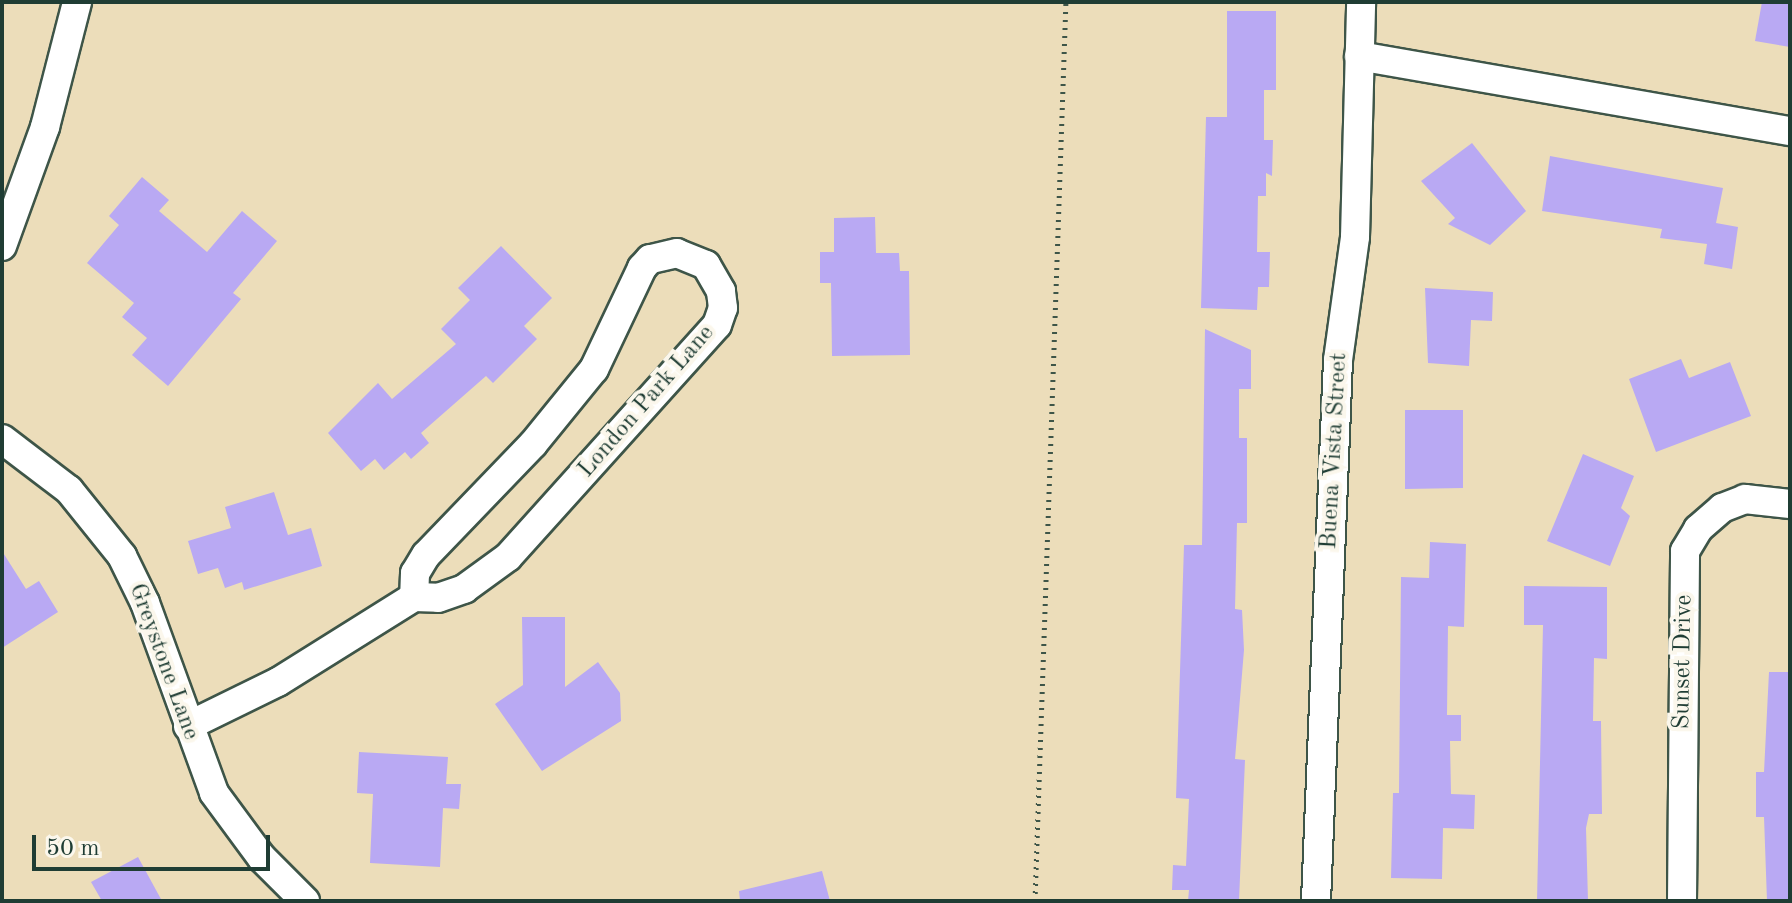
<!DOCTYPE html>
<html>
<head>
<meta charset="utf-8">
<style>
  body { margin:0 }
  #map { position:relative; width:1792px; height:903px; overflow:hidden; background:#ecddba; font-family:"Old Standard TT",serif }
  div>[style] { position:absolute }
  .building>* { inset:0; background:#b9a9f3 }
  .path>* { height:5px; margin-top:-2.5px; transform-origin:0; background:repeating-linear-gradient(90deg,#3e5548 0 2px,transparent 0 8px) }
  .roads { filter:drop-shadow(2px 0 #3e5548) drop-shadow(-2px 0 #3e5548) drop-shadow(0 2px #3e5548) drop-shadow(0 -2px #3e5548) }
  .street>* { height:28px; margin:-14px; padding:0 14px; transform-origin:14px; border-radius:14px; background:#fff }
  span { translate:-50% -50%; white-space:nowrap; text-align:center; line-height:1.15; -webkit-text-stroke:8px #fbf7ec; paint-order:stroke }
  .street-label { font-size:24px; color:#1f3d34 }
  .frame { position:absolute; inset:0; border:4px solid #1f3d34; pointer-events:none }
  .scale { position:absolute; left:32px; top:835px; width:238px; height:36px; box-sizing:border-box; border:4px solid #1f3d34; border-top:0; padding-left:10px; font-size:24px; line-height:28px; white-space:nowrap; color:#1f3d34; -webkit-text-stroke:6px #fbf7ec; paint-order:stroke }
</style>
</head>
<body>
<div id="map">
  <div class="building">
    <div style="clip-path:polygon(1762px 2px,1790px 2px,1790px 47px,1755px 41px)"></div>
    <div style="clip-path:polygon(1227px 11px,1276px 11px,1276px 90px,1264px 90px,1264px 140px,1273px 140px,1272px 176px,1266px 173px,1266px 196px,1258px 196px,1257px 252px,1270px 252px,1269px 287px,1258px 287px,1257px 310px,1201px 308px,1206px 117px,1227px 117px)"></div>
    <div style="clip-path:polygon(1472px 143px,1526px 211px,1490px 245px,1448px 224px,1455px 218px,1421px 181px)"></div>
    <div style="clip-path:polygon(1550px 156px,1723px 188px,1716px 223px,1738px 227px,1732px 269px,1704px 264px,1707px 244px,1660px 238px,1662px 229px,1542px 211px)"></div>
    <div style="clip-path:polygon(142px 177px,169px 200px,159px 211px,207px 252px,242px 211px,277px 241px,233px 293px,241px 299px,168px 386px,132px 355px,147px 338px,122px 317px,134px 303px,87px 263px,119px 225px,109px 216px)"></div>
    <div style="clip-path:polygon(875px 217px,876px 253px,899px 253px,900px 271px,909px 271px,910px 355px,832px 356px,831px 283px,820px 283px,820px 252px,834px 252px,834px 218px)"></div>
    <div style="clip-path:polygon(501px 246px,552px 298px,524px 326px,537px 339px,493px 383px,486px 376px,421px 433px,429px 443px,411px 459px,405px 452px,384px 470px,375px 459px,361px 471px,328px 433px,378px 383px,392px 399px,456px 344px,441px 329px,470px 300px,458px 288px)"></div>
    <div style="clip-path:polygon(1425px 288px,1493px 292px,1492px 321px,1471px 320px,1469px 366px,1428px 363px)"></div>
    <div style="clip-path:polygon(1205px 329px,1251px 350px,1251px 389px,1239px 389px,1239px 438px,1247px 438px,1247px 523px,1237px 523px,1235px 609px,1242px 610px,1244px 650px,1235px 759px,1245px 760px,1239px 901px,1188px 901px,1189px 890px,1172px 890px,1173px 865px,1186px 866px,1189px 799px,1176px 798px,1184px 545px,1202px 545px)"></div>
    <div style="clip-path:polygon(1681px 359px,1689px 378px,1730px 362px,1751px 416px,1656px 452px,1629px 379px)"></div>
    <div style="clip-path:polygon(1405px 410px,1463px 410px,1463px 488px,1405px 489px)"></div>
    <div style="clip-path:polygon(1583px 454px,1634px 476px,1621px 508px,1630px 516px,1610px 566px,1547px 541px)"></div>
    <div style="clip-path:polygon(274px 492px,288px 535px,311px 528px,322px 566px,244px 590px,242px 582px,225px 588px,218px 568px,198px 574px,188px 541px,231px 528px,225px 507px)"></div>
    <div style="clip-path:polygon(1430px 542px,1466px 544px,1464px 627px,1448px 626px,1447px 715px,1461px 715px,1461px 741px,1450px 741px,1451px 794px,1475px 795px,1474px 829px,1443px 828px,1442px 879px,1391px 878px,1393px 793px,1399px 793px,1401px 577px,1429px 578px)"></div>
    <div style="clip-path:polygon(2px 551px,26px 589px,39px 581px,58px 612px,2px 648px)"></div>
    <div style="clip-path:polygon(1524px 586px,1607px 587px,1607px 659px,1594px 658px,1593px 721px,1601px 721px,1602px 814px,1589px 814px,1586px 828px,1588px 901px,1537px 901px,1543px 625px,1524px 625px)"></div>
    <div style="clip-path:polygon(522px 617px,565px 617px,565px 687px,598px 662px,620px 693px,621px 721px,542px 771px,495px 704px,523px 685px)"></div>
    <div style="clip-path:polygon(1769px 672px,1790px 672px,1790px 901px,1767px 901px,1764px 817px,1756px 817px,1756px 772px,1764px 772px)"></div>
    <div style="clip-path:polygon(359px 752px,448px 757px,446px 784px,461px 784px,459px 809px,443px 808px,440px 867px,370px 863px,373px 794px,357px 793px)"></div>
    <div style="clip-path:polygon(138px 857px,162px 901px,102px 901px,91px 882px)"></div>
    <div style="clip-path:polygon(822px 871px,830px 901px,740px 901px,739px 891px)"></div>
  </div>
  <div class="path">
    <div style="left:1035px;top:901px;width:900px;rotate:-88.03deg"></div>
  </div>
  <div class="roads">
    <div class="street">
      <div style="left:1359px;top:56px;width:437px;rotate:9.9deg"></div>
      <div style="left:2px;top:246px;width:127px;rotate:-70.1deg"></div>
      <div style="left:45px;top:127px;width:129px;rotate:-75.6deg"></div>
      <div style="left:2px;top:439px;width:84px;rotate:37.3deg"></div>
      <div style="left:69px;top:490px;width:85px;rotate:51.2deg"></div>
      <div style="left:122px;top:556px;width:52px;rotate:63.9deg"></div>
      <div style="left:145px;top:603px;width:202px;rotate:70deg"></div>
      <div style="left:214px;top:793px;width:81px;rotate:53.6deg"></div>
      <div style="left:262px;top:858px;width:61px;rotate:45deg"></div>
      <div style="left:188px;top:726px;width:100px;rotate:-26.1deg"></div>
      <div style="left:278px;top:682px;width:160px;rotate:-32deg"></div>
      <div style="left:414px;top:597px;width:24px;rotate:2deg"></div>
      <div style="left:438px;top:598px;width:28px;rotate:-19deg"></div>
      <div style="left:464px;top:589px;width:54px;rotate:-36deg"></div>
      <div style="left:508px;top:557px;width:312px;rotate:-48deg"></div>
      <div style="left:717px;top:325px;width:18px;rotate:-71deg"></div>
      <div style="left:723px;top:308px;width:17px;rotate:-97deg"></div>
      <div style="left:721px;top:291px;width:30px;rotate:-120deg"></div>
      <div style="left:706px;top:265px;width:31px;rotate:-158deg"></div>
      <div style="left:677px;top:253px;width:28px;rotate:167deg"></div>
      <div style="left:650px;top:259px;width:12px;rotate:132deg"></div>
      <div style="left:642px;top:268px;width:112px;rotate:115.4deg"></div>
      <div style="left:594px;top:369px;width:97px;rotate:129.1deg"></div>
      <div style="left:533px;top:444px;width:154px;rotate:133.9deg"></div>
      <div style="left:426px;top:555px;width:21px;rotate:121deg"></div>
      <div style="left:415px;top:573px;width:24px;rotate:92deg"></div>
      <div style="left:1316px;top:901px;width:541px;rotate:-87.67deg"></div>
      <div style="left:1338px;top:360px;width:124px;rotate:-82.1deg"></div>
      <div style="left:1355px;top:237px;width:235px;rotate:-88.5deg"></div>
      <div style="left:1682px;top:901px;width:350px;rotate:-89.5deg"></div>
      <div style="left:1685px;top:551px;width:26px;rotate:-59deg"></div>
      <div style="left:1698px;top:529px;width:32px;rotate:-41deg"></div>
      <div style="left:1722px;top:508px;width:25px;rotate:-21deg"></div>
      <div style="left:1745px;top:499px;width:45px;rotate:6.3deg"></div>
    </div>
  </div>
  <div class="street-label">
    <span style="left:647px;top:402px;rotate:-49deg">London Park Lane</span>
    <span style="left:1335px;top:451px;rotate:-87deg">Buena Vista Street</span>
    <span style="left:163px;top:662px;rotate:70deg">Greystone Lane</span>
    <span style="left:1684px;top:662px;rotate:-89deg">Sunset Drive</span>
  </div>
  <div class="frame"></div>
  <div class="scale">50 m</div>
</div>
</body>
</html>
